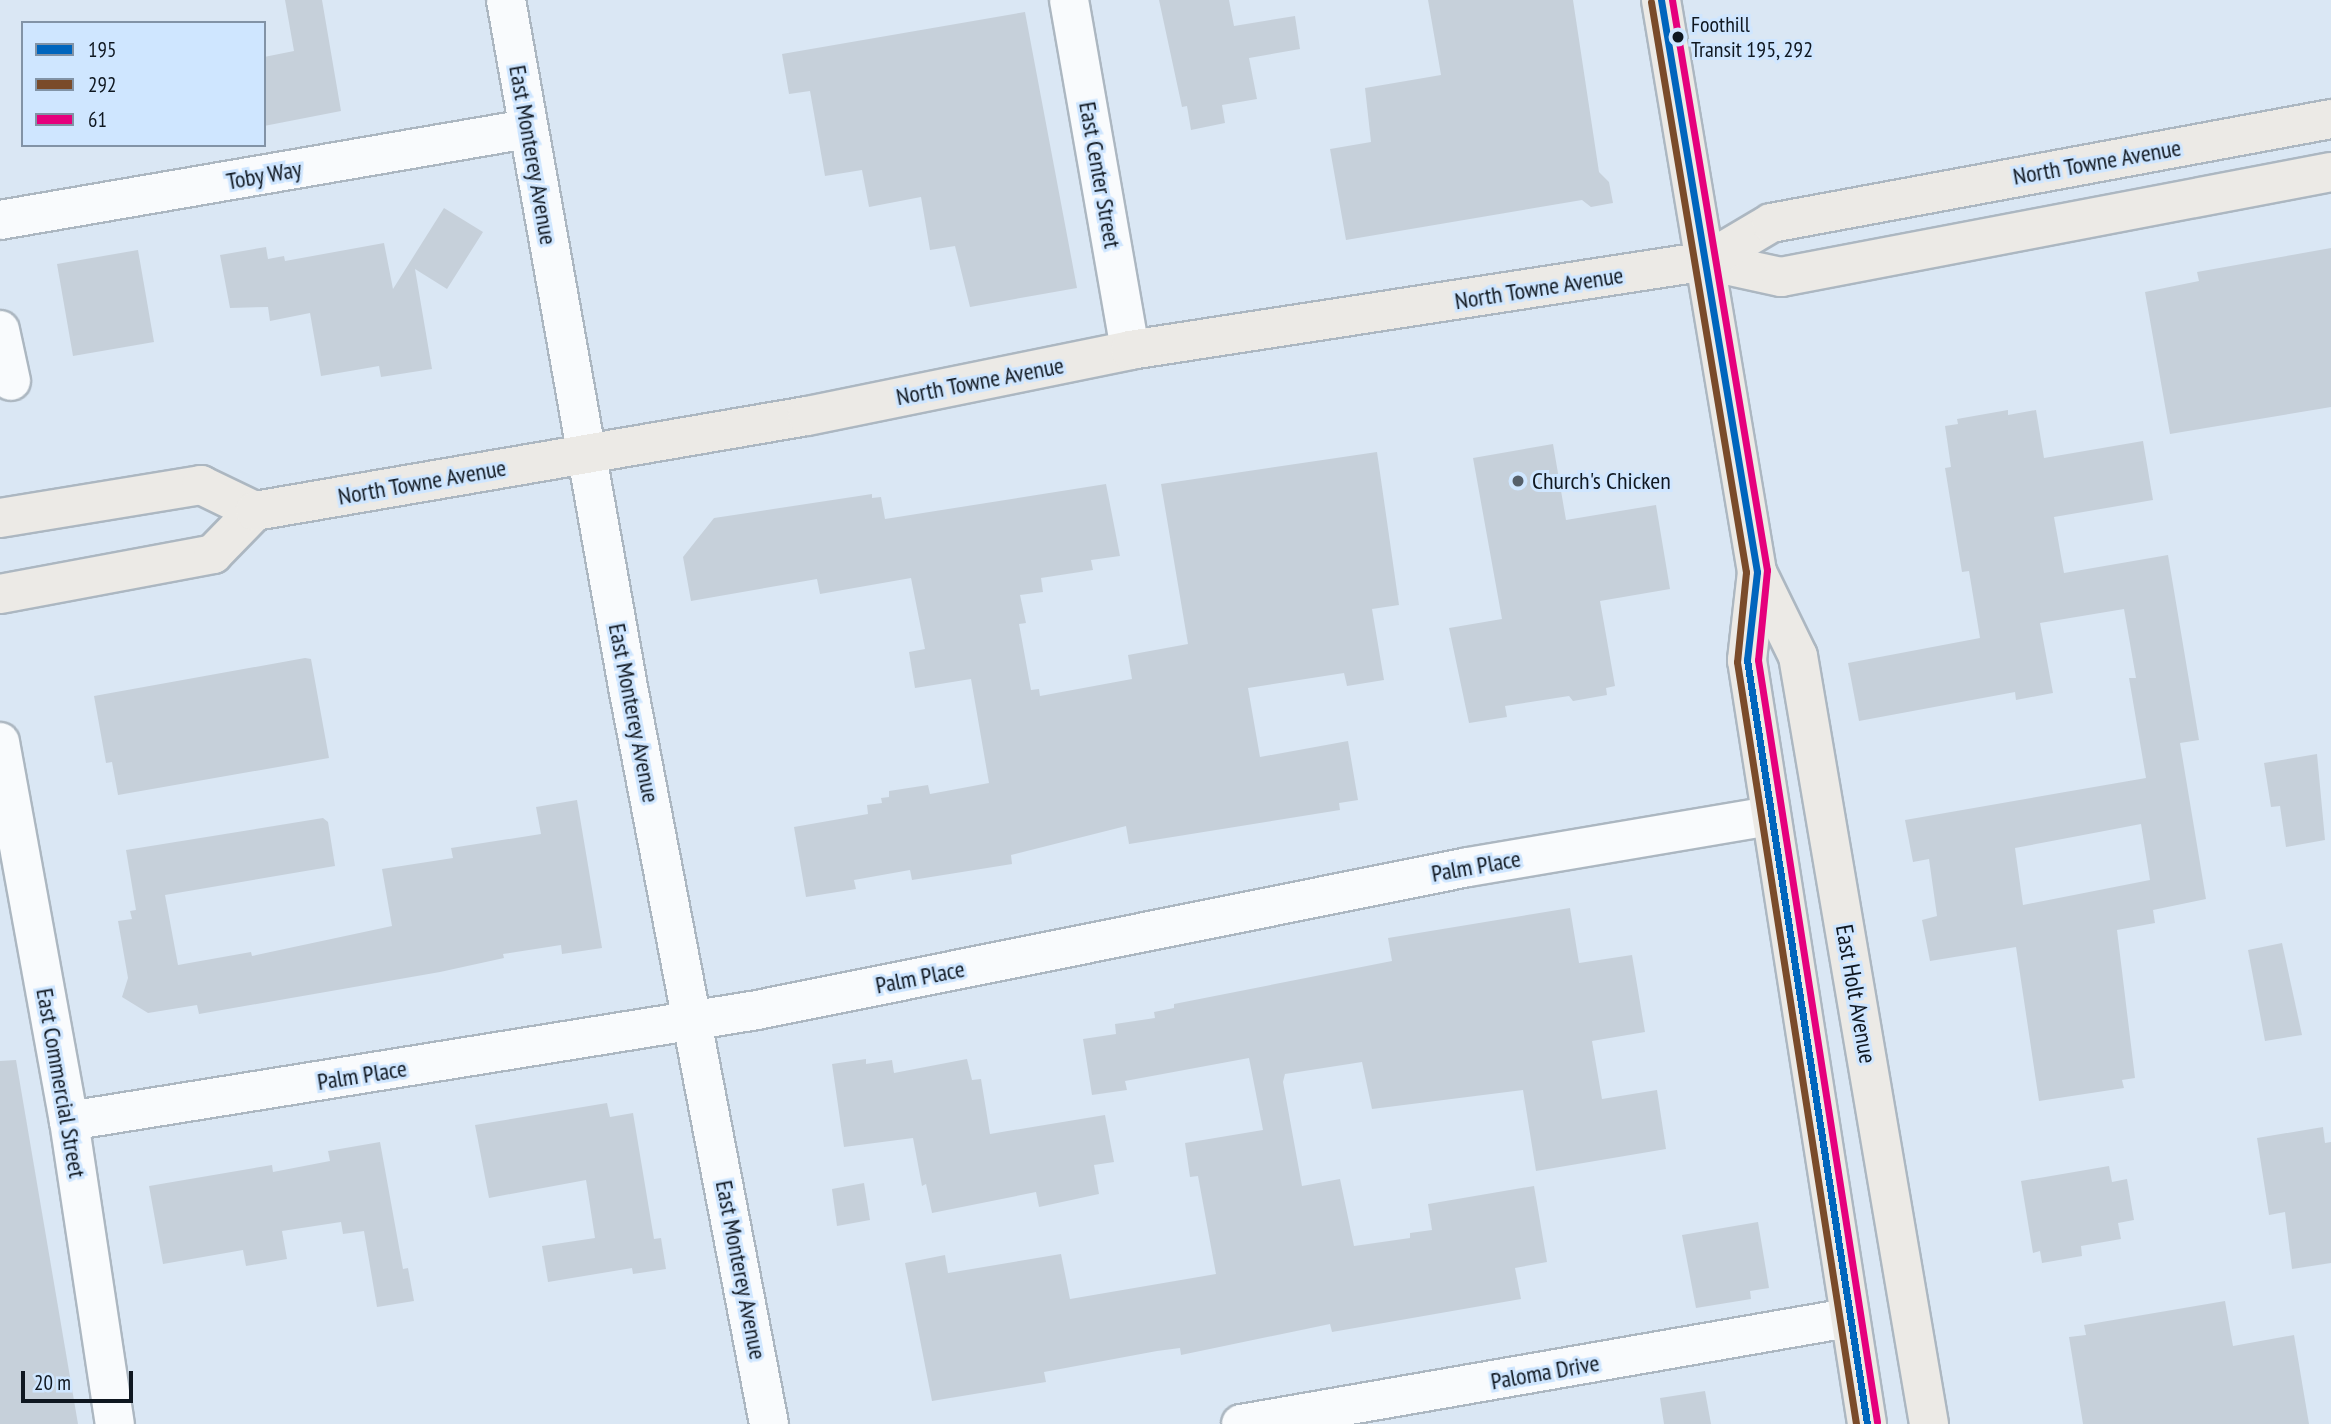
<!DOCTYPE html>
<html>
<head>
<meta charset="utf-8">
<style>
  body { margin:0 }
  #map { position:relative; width:2331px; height:1424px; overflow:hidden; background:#dae7f4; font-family:"PT Sans Narrow",sans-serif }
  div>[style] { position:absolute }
  .building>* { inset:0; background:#c6d0da }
  .roads { filter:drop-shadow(2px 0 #acb7c1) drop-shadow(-2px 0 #acb7c1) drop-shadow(0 2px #acb7c1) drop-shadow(0 -2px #acb7c1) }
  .minor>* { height:38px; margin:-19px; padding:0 19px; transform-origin:19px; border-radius:19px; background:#f9fbfd }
  .major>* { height:38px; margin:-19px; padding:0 19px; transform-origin:19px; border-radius:19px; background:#eceae6 }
  .bus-1>* { height:7px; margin:-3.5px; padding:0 3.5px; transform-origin:3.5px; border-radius:3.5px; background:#0065bd }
  .bus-2>* { height:7px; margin:-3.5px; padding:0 3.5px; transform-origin:3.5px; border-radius:3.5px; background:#7a4b2a }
  .bus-3>* { height:7px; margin:-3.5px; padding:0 3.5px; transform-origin:3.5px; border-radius:3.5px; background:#e5007d }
  .dots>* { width:19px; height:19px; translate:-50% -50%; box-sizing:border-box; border:4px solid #cfe6ff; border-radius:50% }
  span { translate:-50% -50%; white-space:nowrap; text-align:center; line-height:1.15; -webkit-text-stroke:6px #cfe6ff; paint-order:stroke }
  .bus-label { font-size:22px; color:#0f1720 }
  .left { translate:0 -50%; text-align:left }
  .street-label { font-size:24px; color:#0f1720 }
  .poi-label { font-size:24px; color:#0f1720 }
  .legend { position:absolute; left:21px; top:21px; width:245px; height:126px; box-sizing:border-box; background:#cfe6ff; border:2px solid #8293a6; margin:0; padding:9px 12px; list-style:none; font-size:21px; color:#0f1720 }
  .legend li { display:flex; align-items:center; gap:14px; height:35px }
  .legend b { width:35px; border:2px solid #8293a6 }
  .scale { position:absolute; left:21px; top:1371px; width:112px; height:32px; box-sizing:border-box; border:4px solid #0f1720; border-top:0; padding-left:9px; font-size:21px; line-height:24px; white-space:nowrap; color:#0f1720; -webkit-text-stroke:5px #cfe6ff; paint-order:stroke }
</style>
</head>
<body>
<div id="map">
  <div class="building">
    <div style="clip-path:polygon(285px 0,322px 0,341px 111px,264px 126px,264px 57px,294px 51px)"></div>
    <div style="clip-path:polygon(1159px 0,1229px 0,1234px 26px,1295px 16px,1300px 49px,1249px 58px,1257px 99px,1222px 105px,1225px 123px,1191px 130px,1187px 106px,1182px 107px)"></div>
    <div style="clip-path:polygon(1428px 0,1573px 0,1599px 172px,1609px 182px,1613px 203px,1591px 207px,1582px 200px,1346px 240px,1330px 149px,1371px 142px,1365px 88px,1441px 75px)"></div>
    <div style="clip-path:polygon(1025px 12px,1077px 288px,970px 307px,955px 246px,930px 250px,921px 197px,869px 207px,862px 170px,825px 176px,810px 91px,789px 94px,782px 54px)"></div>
    <div style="clip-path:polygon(444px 208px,483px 232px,447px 289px,415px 269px,432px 369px,381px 377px,379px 366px,321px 376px,310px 313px,270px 321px,268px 307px,230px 308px,220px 255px,266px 247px,268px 259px,284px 256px,285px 261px,384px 243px,393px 289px)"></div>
    <div style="clip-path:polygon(2331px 248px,2331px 407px,2170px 434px,2145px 292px,2199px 281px,2197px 272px)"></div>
    <div style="clip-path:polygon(138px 250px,154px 342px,73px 356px,57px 264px)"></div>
    <div style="clip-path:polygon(evenodd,2008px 410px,2008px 415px,2036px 410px,2044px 458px,2143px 441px,2153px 500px,2054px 517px,2064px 573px,2168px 555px,2199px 740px,2180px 743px,2206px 899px,2153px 910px,2155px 923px,2117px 930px,2135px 1078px,2122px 1080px,2124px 1088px,2039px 1101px,2016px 947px,1930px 961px,1922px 920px,1937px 916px,1929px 859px,1913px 862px,1905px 820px,2146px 778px,2129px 678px,2136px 678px,2124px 609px,2040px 623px,2053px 693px,2016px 700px,2015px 692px,1859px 721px,1848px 663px,1980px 638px,1969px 571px,1962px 572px,1945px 468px,1951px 467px,1945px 426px,1958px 424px,1957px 419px,2008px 410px,2141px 824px,2150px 880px,2023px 905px,2015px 848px,2141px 824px)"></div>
    <div style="clip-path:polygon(1553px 444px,1566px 520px,1656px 505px,1670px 589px,1600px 601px,1615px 686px,1606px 688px,1607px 695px,1573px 701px,1569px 696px,1505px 706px,1507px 717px,1469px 723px,1449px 628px,1502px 619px,1473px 458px)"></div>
    <div style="clip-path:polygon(1377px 452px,1399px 605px,1372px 609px,1384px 680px,1347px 686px,1344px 673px,1248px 688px,1260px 757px,1348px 741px,1358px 800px,1339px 803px,1340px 810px,1129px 844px,1126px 826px,1011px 855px,1012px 864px,912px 880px,910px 870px,854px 880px,856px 889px,806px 897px,794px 827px,868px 814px,867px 805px,882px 803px,881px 798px,889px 797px,889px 791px,928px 785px,930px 794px,989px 783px,971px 679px,915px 688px,909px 652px,925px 649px,911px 578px,820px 594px,817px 579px,691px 601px,683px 557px,714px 518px,872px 494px,872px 498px,881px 497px,885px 519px,1106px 484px,1120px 556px,1091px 560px,1093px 570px,1041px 578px,1043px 592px,1020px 595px,1026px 623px,1019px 624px,1031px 690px,1039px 689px,1040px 696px,1132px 679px,1128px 655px,1188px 644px,1161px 484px)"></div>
    <div style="clip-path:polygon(305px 658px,311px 659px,329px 758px,118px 795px,112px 762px,106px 763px,94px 696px)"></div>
    <div style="clip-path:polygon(2317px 754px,2325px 840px,2286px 847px,2280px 806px,2271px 807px,2264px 763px)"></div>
    <div style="clip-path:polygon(577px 800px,602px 948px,562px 954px,561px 945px,503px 954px,504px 958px,440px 972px,199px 1014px,197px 1005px,148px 1013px,122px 997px,128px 978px,118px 921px,132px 919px,130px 911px,136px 910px,126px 850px,323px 818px,328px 822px,335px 866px,165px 895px,178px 965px,251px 952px,252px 956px,392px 926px,382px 869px,453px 858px,451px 848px,541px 834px,536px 807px)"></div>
    <div style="clip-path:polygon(1570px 908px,1579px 963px,1632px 955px,1645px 1032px,1592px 1041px,1602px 1099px,1657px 1090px,1666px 1149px,1536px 1171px,1523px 1090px,1372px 1109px,1362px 1062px,1285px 1074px,1283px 1082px,1302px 1186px,1340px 1179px,1354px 1246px,1410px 1238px,1410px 1233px,1432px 1230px,1428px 1204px,1534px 1186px,1547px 1262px,1515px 1268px,1521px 1299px,1332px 1332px,1330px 1324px,1181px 1355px,1180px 1348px,1157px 1351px,1044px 1372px,1046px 1382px,932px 1401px,905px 1263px,945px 1255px,948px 1273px,1061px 1254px,1070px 1299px,1216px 1274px,1198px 1176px,1190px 1177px,1185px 1143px,1263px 1130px,1249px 1058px,1125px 1081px,1127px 1090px,1092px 1095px,1083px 1039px,1116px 1034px,1115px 1024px,1155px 1018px,1154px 1012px,1174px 1008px,1174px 1004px,1392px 961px,1388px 938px)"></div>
    <div style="clip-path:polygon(2282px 943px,2302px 1035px,2265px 1041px,2248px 950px)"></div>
    <div style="clip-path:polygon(866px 1059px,866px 1064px,892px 1060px,894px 1073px,967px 1059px,972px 1080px,981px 1079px,990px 1134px,1105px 1115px,1114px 1162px,1094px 1165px,1099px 1194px,1039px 1207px,1036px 1192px,932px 1213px,926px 1184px,922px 1186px,913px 1138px,844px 1147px,832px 1064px)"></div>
    <div style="clip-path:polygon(16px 1060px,78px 1424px,0 1424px,0 1061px)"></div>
    <div style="clip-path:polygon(607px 1103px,610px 1117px,633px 1113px,654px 1239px,661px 1238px,666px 1269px,633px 1274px,632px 1268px,548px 1282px,542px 1246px,595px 1238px,586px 1180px,489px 1198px,475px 1125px)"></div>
    <div style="clip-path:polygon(2323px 1127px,2325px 1143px,2331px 1142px,2331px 1263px,2292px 1269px,2285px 1212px,2269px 1215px,2257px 1138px)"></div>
    <div style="clip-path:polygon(380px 1142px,403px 1269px,408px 1268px,414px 1301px,377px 1307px,364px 1231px,343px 1234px,341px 1222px,282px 1231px,287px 1259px,246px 1266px,243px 1250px,163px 1264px,149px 1186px,272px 1165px,273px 1172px,330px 1161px,328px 1151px)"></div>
    <div style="clip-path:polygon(2109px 1166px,2112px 1182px,2127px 1179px,2134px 1220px,2118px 1223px,2121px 1239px,2081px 1246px,2082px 1256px,2042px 1263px,2040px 1251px,2033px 1253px,2021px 1181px)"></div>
    <div style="clip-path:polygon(864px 1183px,870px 1220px,837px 1226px,832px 1189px)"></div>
    <div style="clip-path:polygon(1758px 1222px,1769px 1288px,1750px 1291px,1751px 1299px,1696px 1308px,1682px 1235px)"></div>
    <div style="clip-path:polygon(2225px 1301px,2233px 1346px,2294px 1335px,2309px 1424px,2083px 1424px,2069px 1337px,2086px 1335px,2084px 1325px)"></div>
    <div style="clip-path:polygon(1705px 1391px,1711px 1424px,1664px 1424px,1660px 1398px)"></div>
  </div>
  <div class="roads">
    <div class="minor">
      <div style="left:506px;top:0;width:698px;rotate:79.93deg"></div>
      <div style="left:628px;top:687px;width:750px;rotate:79.17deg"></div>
      <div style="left:1069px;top:0;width:355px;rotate:80.1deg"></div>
      <div style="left:0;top:220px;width:535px;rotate:-9.8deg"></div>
      <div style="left:0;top:330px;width:52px;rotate:77.8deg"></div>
      <div style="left:0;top:742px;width:385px;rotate:79.7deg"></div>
      <div style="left:69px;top:1121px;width:306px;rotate:81.4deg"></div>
      <div style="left:69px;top:1121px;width:697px;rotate:-9.16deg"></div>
      <div style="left:757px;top:1010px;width:725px;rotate:-11.37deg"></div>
      <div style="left:1468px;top:867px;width:305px;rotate:-9.6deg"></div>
      <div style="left:1241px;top:1424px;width:616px;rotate:-9.91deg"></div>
    </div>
    <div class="major">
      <div style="left:1661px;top:0;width:580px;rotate:80.47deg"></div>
      <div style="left:1757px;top:572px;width:89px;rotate:96.5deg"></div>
      <div style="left:1747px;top:660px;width:773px;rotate:81.07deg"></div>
      <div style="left:1707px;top:261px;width:76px;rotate:12.2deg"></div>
      <div style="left:1781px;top:277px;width:560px;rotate:-10.81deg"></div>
      <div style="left:0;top:518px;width:204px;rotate:-9.3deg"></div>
      <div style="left:201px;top:485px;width:60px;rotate:25.7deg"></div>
      <div style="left:1757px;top:572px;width:93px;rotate:64deg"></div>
      <div style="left:1798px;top:656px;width:779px;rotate:80.32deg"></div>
      <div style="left:0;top:594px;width:217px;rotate:-10.6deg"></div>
      <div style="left:213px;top:554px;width:60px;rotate:-45.7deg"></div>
      <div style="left:255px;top:511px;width:560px;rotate:-9.77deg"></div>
      <div style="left:807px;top:416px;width:330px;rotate:-11.5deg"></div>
      <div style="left:1130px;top:350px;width:584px;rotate:-8.77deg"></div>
      <div style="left:1707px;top:261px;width:74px;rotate:-30.7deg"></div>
      <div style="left:1771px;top:223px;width:570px;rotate:-10.52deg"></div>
    </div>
  </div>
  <div class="bus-1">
    <div style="left:1661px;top:0;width:580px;rotate:80.47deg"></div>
    <div style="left:1757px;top:572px;width:89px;rotate:96.5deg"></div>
    <div style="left:1747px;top:660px;width:773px;rotate:81.07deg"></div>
  </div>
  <div class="bus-2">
    <div style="left:1651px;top:2px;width:578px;rotate:80.54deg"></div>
    <div style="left:1746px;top:572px;width:90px;rotate:95.7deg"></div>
    <div style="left:1737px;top:662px;width:771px;rotate:81.12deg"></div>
  </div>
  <div class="bus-3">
    <div style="left:1672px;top:0;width:578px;rotate:80.54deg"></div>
    <div style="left:1767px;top:570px;width:90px;rotate:95.7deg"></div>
    <div style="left:1758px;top:660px;width:771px;rotate:81.12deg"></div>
  </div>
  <div class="dots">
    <div style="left:1678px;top:37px;background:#0f1720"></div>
    <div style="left:1518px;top:481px;background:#56606a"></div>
  </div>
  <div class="bus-label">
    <span class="left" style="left:1691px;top:37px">Foothill<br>Transit 195, 292</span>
  </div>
  <div class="street-label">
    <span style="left:533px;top:155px;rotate:80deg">East Monterey Avenue</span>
    <span style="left:2097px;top:162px;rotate:-10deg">North Towne Avenue</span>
    <span style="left:264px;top:175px;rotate:-10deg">Toby Way</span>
    <span style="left:1100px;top:175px;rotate:80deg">East Center Street</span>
    <span style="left:1539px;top:288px;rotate:-9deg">North Towne Avenue</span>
    <span style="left:980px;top:381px;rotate:-11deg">North Towne Avenue</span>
    <span style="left:422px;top:482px;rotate:-10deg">North Towne Avenue</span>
    <span style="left:634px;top:713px;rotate:79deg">East Monterey Avenue</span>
    <span style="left:1476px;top:866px;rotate:-10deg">Palm Place</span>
    <span style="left:920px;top:977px;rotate:-11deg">Palm Place</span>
    <span style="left:1856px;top:994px;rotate:80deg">East Holt Avenue</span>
    <span style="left:362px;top:1075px;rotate:-9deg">Palm Place</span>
    <span style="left:61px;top:1083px;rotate:80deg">East Commercial Street</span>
    <span style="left:741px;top:1270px;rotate:79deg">East Monterey Avenue</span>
    <span style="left:1545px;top:1372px;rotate:-10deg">Paloma Drive</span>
  </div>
  <div class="poi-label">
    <span class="left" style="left:1532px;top:481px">Church's Chicken</span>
  </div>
  <ul class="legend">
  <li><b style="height:9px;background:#0065bd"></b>195</li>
  <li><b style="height:9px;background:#7a4b2a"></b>292</li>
  <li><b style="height:9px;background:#e5007d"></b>61</li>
  </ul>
  <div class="scale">20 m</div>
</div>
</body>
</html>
